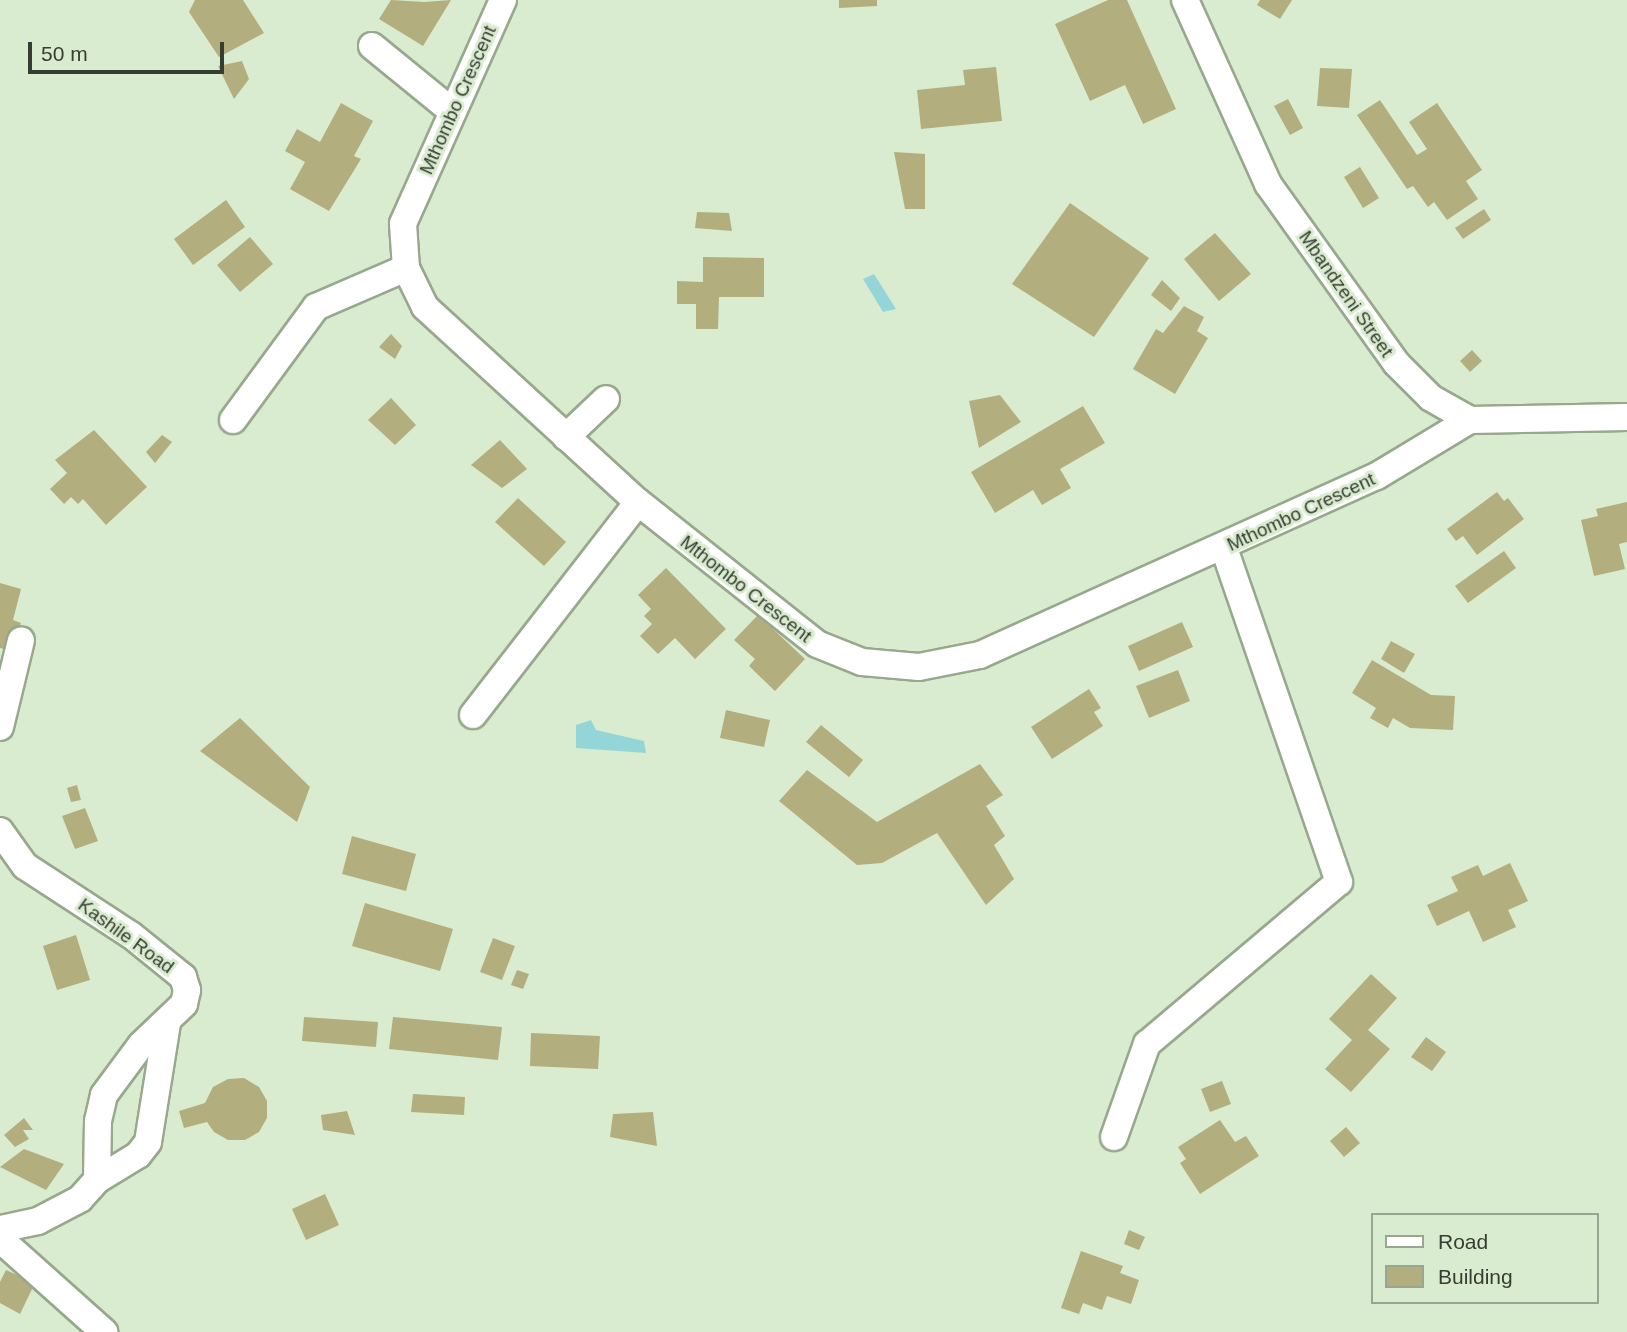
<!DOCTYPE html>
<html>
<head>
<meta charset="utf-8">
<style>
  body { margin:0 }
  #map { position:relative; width:1627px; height:1332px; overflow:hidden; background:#daecd0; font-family:Helvetica,sans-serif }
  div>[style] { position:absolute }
  .water>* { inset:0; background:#94d6d7 }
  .building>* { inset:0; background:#b3ae7d }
  .roads { filter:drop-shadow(2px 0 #97a88d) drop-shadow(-2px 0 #97a88d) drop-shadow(0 2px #97a88d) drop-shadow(0 -2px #97a88d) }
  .minor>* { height:26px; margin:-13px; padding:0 13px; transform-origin:13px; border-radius:13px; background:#fff }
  span { translate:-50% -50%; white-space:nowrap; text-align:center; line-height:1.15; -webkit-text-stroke:6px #daecd0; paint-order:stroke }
  .street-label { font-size:19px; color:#363d32 }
  .legend { position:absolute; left:1371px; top:1213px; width:228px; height:91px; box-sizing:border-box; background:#daecd0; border:2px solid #98a691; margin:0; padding:9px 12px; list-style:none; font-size:21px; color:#363d32 }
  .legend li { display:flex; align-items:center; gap:14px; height:35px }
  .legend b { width:35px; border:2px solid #98a691 }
  .scale { position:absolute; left:28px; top:42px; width:196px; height:32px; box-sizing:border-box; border:4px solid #363d32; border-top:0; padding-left:9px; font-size:21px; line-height:24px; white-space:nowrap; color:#363d32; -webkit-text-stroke:5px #daecd0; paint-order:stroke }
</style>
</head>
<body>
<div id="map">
  <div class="water">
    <div style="clip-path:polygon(874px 274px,896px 309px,883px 312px,863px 279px)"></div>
    <div style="clip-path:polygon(591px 720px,596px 730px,644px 741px,646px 753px,576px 748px,576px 725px)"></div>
  </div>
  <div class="building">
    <div style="clip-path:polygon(195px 0,243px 0,264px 33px,219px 57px,189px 12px)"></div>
    <div style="clip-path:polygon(391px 0,424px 2px,451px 0,423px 46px,379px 19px)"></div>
    <div style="clip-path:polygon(839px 0,877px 0,877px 6px,839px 8px)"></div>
    <div style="clip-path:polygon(1108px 0,1127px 0,1176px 109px,1143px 124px,1125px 85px,1090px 101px,1055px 24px)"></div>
    <div style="clip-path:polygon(1260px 0,1292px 0,1280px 19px,1257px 5px)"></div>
    <div style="clip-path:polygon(242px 61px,249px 79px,234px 99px,218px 66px)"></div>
    <div style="clip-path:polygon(996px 67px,1002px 121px,921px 129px,917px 90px,965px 85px,963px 70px)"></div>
    <div style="clip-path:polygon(1320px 68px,1352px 69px,1349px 108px,1317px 106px)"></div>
    <div style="clip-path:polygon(1288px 99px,1303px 128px,1290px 135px,1274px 106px)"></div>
    <div style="clip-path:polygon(1380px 100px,1417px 155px,1427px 149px,1409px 122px,1437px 103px,1482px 170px,1466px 181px,1478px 199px,1447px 220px,1434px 202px,1428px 207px,1413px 186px,1407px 189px,1357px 115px)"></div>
    <div style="clip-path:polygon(341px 103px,373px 121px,354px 156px,361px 159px,329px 211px,290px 189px,305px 162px,285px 151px,297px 129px,320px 142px)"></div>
    <div style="clip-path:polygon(894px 152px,925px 154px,925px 209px,905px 209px)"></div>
    <div style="clip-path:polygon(1360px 167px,1379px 198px,1363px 208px,1344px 177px)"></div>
    <div style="clip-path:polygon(226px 200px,245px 227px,193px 265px,174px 239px)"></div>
    <div style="clip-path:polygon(1070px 203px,1149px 258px,1094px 337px,1012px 284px)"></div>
    <div style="clip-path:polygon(1484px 209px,1491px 220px,1463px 239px,1455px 228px)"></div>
    <div style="clip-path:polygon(697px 212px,729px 213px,732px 231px,695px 228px)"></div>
    <div style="clip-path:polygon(1215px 233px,1251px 274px,1219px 301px,1184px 259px)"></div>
    <div style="clip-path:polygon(250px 237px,273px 264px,240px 292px,217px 265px)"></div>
    <div style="clip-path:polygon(703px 257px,764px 258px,764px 297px,719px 297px,718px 329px,696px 329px,696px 304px,677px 304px,677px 281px,703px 282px)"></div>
    <div style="clip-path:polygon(1162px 280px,1180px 298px,1171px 311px,1151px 295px)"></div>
    <div style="clip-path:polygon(1184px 306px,1204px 317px,1197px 331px,1208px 338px,1175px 394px,1133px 369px,1156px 329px,1163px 333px)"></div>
    <div style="clip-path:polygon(391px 334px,402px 346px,395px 359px,379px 347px)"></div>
    <div style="clip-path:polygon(1472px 350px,1482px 361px,1470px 372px,1460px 361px)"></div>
    <div style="clip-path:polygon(1000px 395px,1021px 422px,979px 448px,969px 401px)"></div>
    <div style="clip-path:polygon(391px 398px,416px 425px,395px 445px,368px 420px)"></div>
    <div style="clip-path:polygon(1083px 406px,1105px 443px,1060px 469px,1071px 488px,1042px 505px,1033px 490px,995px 513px,971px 472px)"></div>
    <div style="clip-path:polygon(94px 430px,147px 487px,106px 525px,83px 499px,78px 504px,71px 497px,64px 504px,50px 489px,67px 473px,55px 460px)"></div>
    <div style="clip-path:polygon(162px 435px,172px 442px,155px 463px,146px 452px)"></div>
    <div style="clip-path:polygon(500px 440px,527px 469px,502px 488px,471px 465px)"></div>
    <div style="clip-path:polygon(1497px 492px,1504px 501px,1508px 498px,1524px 519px,1477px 555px,1463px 536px,1456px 541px,1447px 529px)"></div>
    <div style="clip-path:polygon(518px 498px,566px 542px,544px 566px,495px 522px)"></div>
    <div style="clip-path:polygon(1627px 502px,1627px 542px,1619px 544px,1625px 569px,1594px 576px,1581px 520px,1598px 516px,1596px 509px)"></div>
    <div style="clip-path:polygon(1504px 551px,1516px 568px,1468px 603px,1455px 586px)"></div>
    <div style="clip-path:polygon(666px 568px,726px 629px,695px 659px,675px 638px,658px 654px,640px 636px,652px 624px,644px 616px,651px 609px,638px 595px)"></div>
    <div style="clip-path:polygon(0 583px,21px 589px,13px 620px,21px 623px,13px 651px,0 648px)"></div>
    <div style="clip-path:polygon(758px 615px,805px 659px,775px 691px,749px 666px,755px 659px,734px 640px)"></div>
    <div style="clip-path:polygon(1182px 622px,1193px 647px,1139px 671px,1128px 646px)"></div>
    <div style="clip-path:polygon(1391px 641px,1415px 654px,1404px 673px,1381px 659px)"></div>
    <div style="clip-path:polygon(1372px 660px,1431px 695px,1455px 696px,1453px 730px,1410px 728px,1393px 718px,1388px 728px,1370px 718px,1376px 708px,1352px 693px)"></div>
    <div style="clip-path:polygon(1178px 670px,1190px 701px,1149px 718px,1136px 686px)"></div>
    <div style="clip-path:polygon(1089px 689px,1101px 708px,1094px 712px,1103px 726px,1052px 759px,1031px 727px)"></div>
    <div style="clip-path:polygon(726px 710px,770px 720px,764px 747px,720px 738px)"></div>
    <div style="clip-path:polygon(240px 718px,310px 787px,297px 822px,200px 751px)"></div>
    <div style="clip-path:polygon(821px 725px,863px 760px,849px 777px,806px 742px)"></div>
    <div style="clip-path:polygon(980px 764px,1003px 795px,986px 806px,1005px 836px,994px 845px,1014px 879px,986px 905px,937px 833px,882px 863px,857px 865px,779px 801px,807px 770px,877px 822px)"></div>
    <div style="clip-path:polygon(77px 785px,81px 800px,71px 802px,67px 788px)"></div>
    <div style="clip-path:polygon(85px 808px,98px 841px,75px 849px,62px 816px)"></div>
    <div style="clip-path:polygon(352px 836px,416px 854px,406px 891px,342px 874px)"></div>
    <div style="clip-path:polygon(1510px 863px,1528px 901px,1508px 910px,1516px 927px,1483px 942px,1469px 911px,1437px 926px,1427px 905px,1458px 891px,1451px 877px,1478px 865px,1483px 876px)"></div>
    <div style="clip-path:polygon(365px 903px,453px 929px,440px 971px,352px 946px)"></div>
    <div style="clip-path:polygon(76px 935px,90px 980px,57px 990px,43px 946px)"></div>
    <div style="clip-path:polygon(493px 938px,515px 946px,502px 980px,480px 972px)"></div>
    <div style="clip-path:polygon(517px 970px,529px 974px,523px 989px,511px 985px)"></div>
    <div style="clip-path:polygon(1371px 974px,1397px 998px,1368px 1030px,1390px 1049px,1351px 1092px,1325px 1069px,1352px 1040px,1329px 1019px)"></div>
    <div style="clip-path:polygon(304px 1017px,378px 1022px,376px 1047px,302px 1041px)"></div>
    <div style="clip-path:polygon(393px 1017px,502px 1027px,498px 1060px,389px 1049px)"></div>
    <div style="clip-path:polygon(531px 1033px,600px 1036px,598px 1069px,530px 1066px)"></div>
    <div style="clip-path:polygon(1426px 1037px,1446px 1052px,1432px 1071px,1411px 1057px)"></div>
    <div style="clip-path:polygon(244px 1078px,259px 1087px,267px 1101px,267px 1118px,259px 1132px,245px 1140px,228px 1140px,214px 1132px,207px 1122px,184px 1128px,179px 1111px,205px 1103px,213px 1087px,228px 1079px)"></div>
    <div style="clip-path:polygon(1222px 1081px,1231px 1104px,1210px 1112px,1201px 1089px)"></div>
    <div style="clip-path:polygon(413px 1094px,465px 1097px,464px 1115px,411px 1112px)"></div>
    <div style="clip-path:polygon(347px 1111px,355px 1135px,323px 1130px,321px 1115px)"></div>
    <div style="clip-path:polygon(653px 1112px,657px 1146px,610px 1137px,613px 1114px)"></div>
    <div style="clip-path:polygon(24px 1118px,33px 1130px,23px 1130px,29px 1139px,15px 1147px,4px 1135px)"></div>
    <div style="clip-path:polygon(1220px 1120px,1235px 1142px,1246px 1136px,1259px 1156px,1200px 1194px,1180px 1163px,1186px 1159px,1178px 1147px)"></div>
    <div style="clip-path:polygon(1346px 1127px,1360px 1143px,1344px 1157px,1330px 1141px)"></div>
    <div style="clip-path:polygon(24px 1149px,64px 1164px,46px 1190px,0 1167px)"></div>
    <div style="clip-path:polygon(325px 1194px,339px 1225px,306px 1240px,292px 1209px)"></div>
    <div style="clip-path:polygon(1129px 1230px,1145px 1237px,1139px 1250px,1124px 1244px)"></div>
    <div style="clip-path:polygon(1081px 1251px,1123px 1266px,1120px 1273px,1139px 1280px,1131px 1304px,1107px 1296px,1102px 1310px,1083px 1303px,1079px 1314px,1061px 1308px)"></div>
    <div style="clip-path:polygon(6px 1270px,35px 1283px,20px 1314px,0 1303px,0 1282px)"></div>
  </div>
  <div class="roads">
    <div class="minor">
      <div style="left:503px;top:0;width:245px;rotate:114.1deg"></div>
      <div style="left:403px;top:224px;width:44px;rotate:86.1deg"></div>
      <div style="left:406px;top:268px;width:43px;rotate:64deg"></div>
      <div style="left:425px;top:307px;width:289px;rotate:42.5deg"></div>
      <div style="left:638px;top:502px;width:228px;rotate:38.4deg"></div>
      <div style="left:817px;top:644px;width:48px;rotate:21.8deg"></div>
      <div style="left:862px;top:662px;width:57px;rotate:5deg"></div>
      <div style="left:919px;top:667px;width:62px;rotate:-11.1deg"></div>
      <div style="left:980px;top:655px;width:435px;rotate:-24.3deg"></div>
      <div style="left:1377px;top:476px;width:109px;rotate:-31.1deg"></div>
      <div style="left:1185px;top:0;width:202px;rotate:65.7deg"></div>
      <div style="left:1268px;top:184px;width:220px;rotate:54.4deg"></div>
      <div style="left:1396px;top:363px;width:49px;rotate:45deg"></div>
      <div style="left:1431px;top:398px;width:45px;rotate:29.4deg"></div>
      <div style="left:1470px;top:420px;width:157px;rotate:-1.1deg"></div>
      <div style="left:372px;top:46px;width:104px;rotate:39.2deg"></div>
      <div style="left:233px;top:420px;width:140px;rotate:-53.7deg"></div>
      <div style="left:316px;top:307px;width:98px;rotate:-23.4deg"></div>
      <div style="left:566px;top:437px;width:55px;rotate:-43.5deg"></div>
      <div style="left:473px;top:715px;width:269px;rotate:-52.2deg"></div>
      <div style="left:0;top:727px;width:89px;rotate:-76.4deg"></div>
      <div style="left:0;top:831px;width:43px;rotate:54.5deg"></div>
      <div style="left:25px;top:866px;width:126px;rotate:33.1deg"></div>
      <div style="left:131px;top:935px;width:67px;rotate:38.9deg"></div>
      <div style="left:183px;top:977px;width:14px;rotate:73deg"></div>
      <div style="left:187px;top:990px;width:14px;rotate:102deg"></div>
      <div style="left:184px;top:1004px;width:59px;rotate:136.4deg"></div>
      <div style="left:141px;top:1045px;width:62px;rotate:126.5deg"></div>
      <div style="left:104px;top:1095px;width:27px;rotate:103deg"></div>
      <div style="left:98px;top:1121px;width:59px;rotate:91deg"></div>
      <div style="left:97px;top:1180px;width:25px;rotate:132deg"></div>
      <div style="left:80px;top:1199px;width:47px;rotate:152.4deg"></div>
      <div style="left:38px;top:1221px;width:39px;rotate:168deg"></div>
      <div style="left:1114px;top:1137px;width:99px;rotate:-70.5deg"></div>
      <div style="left:1147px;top:1044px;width:251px;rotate:-40.2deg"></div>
      <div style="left:1339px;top:882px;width:353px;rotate:-109deg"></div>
      <div style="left:97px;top:1180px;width:48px;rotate:-31.4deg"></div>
      <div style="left:138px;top:1155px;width:16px;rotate:-52deg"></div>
      <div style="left:148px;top:1142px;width:120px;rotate:-80.9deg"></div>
      <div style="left:0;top:1239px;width:140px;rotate:41.8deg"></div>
    </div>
  </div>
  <div class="street-label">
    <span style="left:458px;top:100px;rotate:-66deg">Mthombo Crescent</span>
    <span style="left:1346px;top:294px;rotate:55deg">Mbandzeni Street</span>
    <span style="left:1301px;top:512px;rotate:-25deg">Mthombo Crescent</span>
    <span style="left:746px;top:589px;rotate:38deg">Mthombo Crescent</span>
    <span style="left:126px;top:936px;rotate:36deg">Kashile Road</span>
  </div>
  <ul class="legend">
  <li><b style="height:9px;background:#fff"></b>Road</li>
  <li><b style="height:19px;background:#b3ae7d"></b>Building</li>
  </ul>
  <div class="scale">50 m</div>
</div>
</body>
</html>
